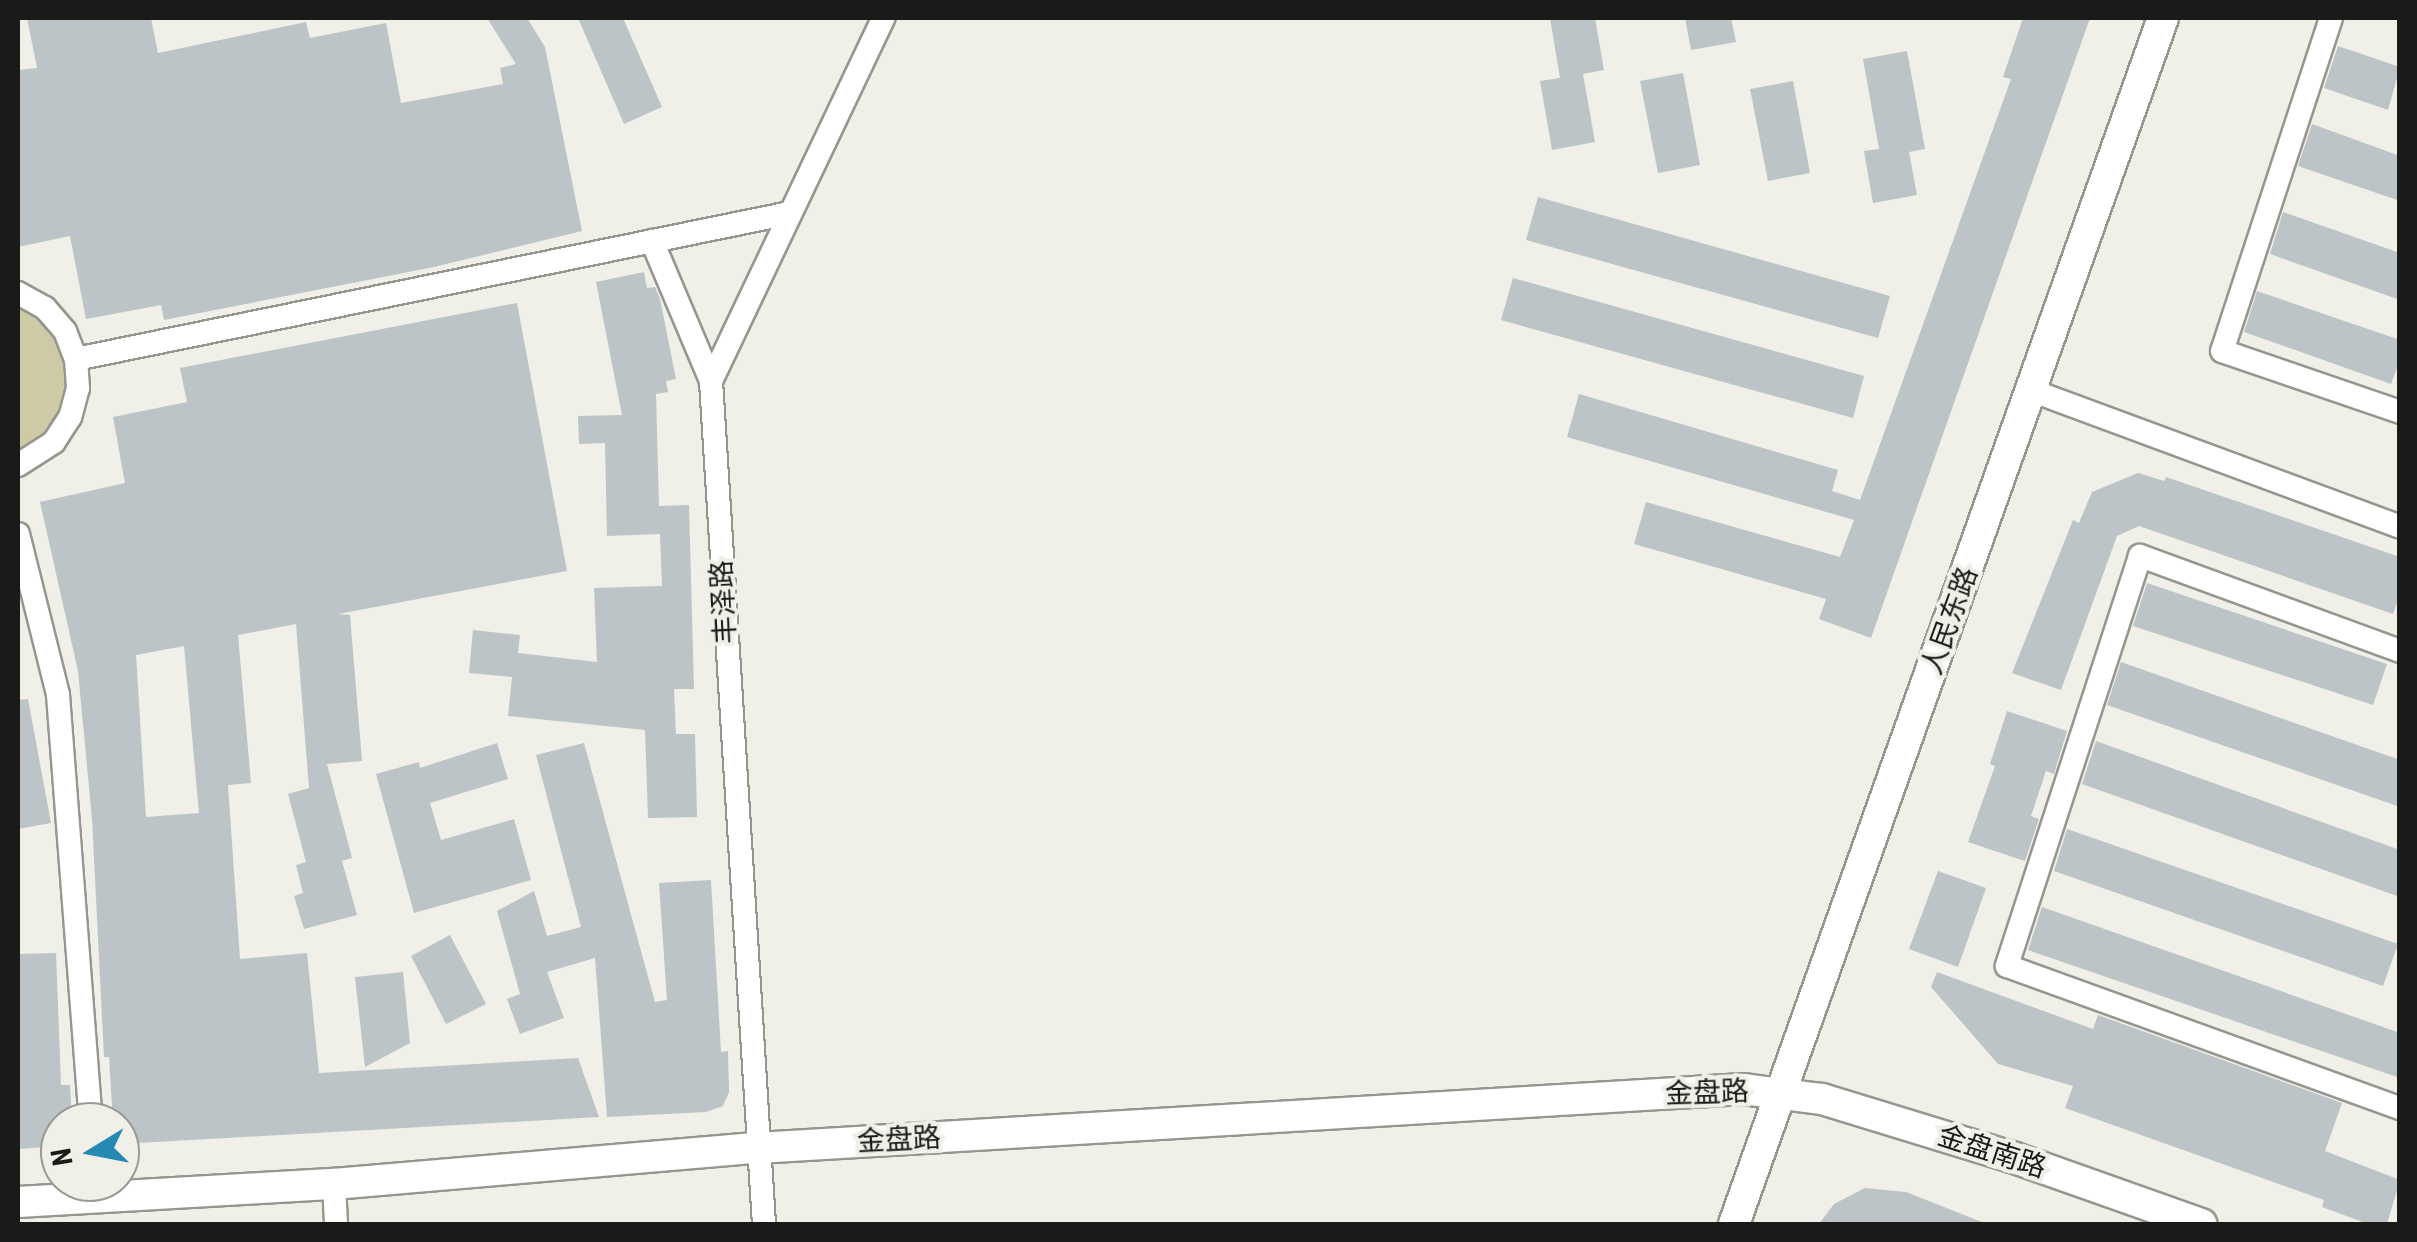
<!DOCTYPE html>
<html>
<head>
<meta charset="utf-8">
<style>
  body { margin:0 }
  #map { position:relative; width:2417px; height:1242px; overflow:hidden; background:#f0efe8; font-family:"Roboto Condensed","Noto Sans SC",sans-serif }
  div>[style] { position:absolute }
  .green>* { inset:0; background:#cfcaa6 }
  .building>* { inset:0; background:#bcc4c8 }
  .roads { filter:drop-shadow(2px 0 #96968f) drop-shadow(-2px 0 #96968f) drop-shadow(0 2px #96968f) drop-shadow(0 -2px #96968f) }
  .street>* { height:22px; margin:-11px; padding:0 11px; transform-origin:11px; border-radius:11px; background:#fff }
  .secondary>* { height:30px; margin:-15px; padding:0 15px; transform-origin:15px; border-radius:15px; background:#fff }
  span { translate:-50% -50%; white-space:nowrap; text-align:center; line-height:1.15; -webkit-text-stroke:8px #f0efe8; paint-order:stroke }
  .street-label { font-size:28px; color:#1a1a18 }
  .frame { position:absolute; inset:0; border:20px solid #1a1a18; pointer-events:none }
  .north { position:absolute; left:40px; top:1102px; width:100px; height:100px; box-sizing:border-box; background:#f0efe8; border:2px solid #9a9a95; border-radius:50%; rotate:260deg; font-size:28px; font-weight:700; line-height:40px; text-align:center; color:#1a1a18 }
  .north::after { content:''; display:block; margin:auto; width:35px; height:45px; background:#2689b3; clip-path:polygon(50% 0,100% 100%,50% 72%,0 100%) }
</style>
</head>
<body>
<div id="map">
  <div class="green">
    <div style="clip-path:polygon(18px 293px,65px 331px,70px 417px,18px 465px)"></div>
  </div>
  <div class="building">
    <div style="clip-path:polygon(27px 18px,151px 18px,158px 53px,306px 22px,310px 38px,386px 23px,401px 103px,503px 84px,500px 68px,516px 64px,487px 18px,527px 18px,545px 47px,582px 231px,434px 267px,164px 320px,161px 305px,86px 319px,70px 236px,18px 247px,18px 70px,37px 68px)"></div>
    <div style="clip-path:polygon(578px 18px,623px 18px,662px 107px,624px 124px)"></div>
    <div style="clip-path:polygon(1550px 18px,1595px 18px,1604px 70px,1583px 74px,1595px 142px,1552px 150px,1540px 81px,1560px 78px)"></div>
    <div style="clip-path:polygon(1685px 18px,1731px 18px,1736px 42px,1691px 50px)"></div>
    <div style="clip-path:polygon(2023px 18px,2090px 18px,1871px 638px,1819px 619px,1826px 599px,1634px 544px,1646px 502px,1840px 557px,1854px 520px,1567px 437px,1579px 394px,1838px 470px,1832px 491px,1860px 500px,2011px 79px,2003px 77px)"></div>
    <div style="clip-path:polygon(2338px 46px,2400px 67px,2388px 110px,2324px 88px)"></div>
    <div style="clip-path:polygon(1907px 51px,1925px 149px,1909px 152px,1917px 195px,1873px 203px,1864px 151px,1879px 149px,1863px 59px)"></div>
    <div style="clip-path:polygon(1683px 73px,1700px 165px,1658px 173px,1640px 81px)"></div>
    <div style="clip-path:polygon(1793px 81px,1810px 173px,1768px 181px,1750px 89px)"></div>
    <div style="clip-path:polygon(2312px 124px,2400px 156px,2400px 201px,2298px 166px)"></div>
    <div style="clip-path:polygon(1538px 197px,1890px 296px,1878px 338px,1526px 240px)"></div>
    <div style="clip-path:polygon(2283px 212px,2400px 253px,2400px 300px,2270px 254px)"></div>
    <div style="clip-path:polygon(644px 272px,647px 288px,655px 287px,660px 299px,676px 379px,666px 381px,668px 392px,656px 394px,659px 506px,689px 505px,694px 689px,674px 689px,676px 734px,695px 734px,697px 817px,648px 818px,645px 730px,508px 716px,512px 677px,469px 673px,473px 630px,520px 635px,518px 653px,597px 662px,594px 588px,662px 586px,660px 534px,607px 536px,605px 443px,579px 444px,578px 416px,622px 415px,596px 282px)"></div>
    <div style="clip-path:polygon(1513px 278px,1864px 376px,1853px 418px,1501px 320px)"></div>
    <div style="clip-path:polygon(2257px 291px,2400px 340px,2400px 360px,2391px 384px,2244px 332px)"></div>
    <div style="clip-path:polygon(evenodd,517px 303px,567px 571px,338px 614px,350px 615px,362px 761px,327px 764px,352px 858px,342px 861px,357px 915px,304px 929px,294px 896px,303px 893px,296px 865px,306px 862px,288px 794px,309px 788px,296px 624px,238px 635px,251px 783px,228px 785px,240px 959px,307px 953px,319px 1073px,578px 1058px,599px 1117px,120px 1144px,120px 1122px,113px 1122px,109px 1057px,104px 1057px,92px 819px,78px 671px,40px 502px,125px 483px,113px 417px,187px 402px,180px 368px,517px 303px,184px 646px,199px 813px,146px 817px,136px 655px,184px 646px)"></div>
    <div style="clip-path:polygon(2138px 473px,2164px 481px,2166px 477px,2400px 557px,2400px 594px,2393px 614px,2139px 526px,2117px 536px,2061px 690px,2012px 673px,2073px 520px,2079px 523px,2092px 492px)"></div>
    <div style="clip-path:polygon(2147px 583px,2387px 664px,2373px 705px,2133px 626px)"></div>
    <div style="clip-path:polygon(2121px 662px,2400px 760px,2400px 807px,2107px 705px)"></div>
    <div style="clip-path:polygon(28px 699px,51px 823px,18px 829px,18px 700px)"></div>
    <div style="clip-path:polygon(2007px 711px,2067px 731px,2054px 774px,2046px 771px,2031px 816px,2039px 819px,2025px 861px,1968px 842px,1995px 766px,1990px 764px)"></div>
    <div style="clip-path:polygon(2096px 741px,2400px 850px,2400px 897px,2082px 784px)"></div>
    <div style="clip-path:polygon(497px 743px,508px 779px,430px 803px,441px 840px,514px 819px,531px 880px,414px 913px,376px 774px,419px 762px,420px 768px)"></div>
    <div style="clip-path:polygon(584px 743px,655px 1002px,667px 1000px,659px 883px,711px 880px,721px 1052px,728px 1051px,729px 1092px,723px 1106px,706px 1112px,607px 1117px,595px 958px,547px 972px,564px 1018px,520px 1034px,507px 999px,520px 994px,497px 911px,534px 891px,547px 936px,581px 927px,536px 755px)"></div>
    <div style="clip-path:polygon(2067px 829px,2398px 944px,2383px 986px,2054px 871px)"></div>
    <div style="clip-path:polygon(1938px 871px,1986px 888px,1958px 967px,1909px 949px)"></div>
    <div style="clip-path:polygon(2042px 907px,2400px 1033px,2400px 1078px,2028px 950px)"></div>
    <div style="clip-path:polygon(450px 935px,486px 1004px,446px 1024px,411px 956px)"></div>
    <div style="clip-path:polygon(56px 953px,61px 1085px,70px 1085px,72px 1122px,60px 1122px,60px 1146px,18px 1149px,18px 954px)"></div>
    <div style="clip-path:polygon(403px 972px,410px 1043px,365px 1067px,355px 977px)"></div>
    <div style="clip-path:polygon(1937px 972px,2093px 1029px,2098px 1015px,2342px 1103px,2325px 1151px,2400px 1180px,2387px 1224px,2368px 1224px,2322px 1207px,2324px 1200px,2065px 1108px,2073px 1086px,1998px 1064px,1931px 987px)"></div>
    <div style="clip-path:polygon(1865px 1188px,1906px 1192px,1987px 1224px,1819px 1224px,1834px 1204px)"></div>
  </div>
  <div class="roads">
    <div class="street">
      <div style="left:2331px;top:18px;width:350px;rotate:108.1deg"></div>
      <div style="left:2222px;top:351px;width:188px;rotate:18.9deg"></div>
      <div style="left:652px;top:241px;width:152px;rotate:67.1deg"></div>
      <div style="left:18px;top:293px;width:31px;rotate:29deg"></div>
      <div style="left:45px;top:308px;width:30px;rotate:49deg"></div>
      <div style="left:65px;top:331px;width:30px;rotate:69deg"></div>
      <div style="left:76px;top:359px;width:29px;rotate:86deg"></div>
      <div style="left:78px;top:388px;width:30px;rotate:105deg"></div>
      <div style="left:70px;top:417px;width:30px;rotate:123deg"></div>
      <div style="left:54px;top:442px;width:43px;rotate:147.4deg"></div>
      <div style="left:76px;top:359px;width:729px;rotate:-11.56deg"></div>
      <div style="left:2033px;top:391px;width:391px;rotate:20.3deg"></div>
      <div style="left:18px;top:534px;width:166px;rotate:76deg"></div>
      <div style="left:58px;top:695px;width:428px;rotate:85.6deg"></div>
      <div style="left:2400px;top:651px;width:277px;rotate:-159.9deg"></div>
      <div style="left:2140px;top:556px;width:431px;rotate:108deg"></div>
      <div style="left:2007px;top:966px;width:418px;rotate:19.9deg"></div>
      <div style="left:334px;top:1184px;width:40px;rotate:87.1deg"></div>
      <div style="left:764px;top:1224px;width:845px;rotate:-93.6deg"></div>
      <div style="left:711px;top:381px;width:402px;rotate:-64.6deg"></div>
    </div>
    <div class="secondary">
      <div style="left:18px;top:1202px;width:317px;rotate:-3.3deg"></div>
      <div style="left:334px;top:1184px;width:425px;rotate:-4.9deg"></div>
      <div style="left:757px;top:1148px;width:988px;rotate:-3.42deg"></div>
      <div style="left:1743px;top:1089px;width:80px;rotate:7.2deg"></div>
      <div style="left:1822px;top:1099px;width:199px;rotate:17deg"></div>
      <div style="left:2012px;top:1157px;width:201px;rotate:19.5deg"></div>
      <div style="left:1734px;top:1224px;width:1280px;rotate:-70.42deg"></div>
    </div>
  </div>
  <div class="street-label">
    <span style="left:724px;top:602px;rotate:-93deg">丰泽路</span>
    <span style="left:1950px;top:621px;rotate:-70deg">人民东路</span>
    <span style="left:1707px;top:1093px;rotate:-2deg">金盘路</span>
    <span style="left:899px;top:1140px;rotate:-3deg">金盘路</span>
    <span style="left:1992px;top:1152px;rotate:18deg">金盘南路</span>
  </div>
  <div class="frame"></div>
  <div class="north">N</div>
</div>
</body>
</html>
